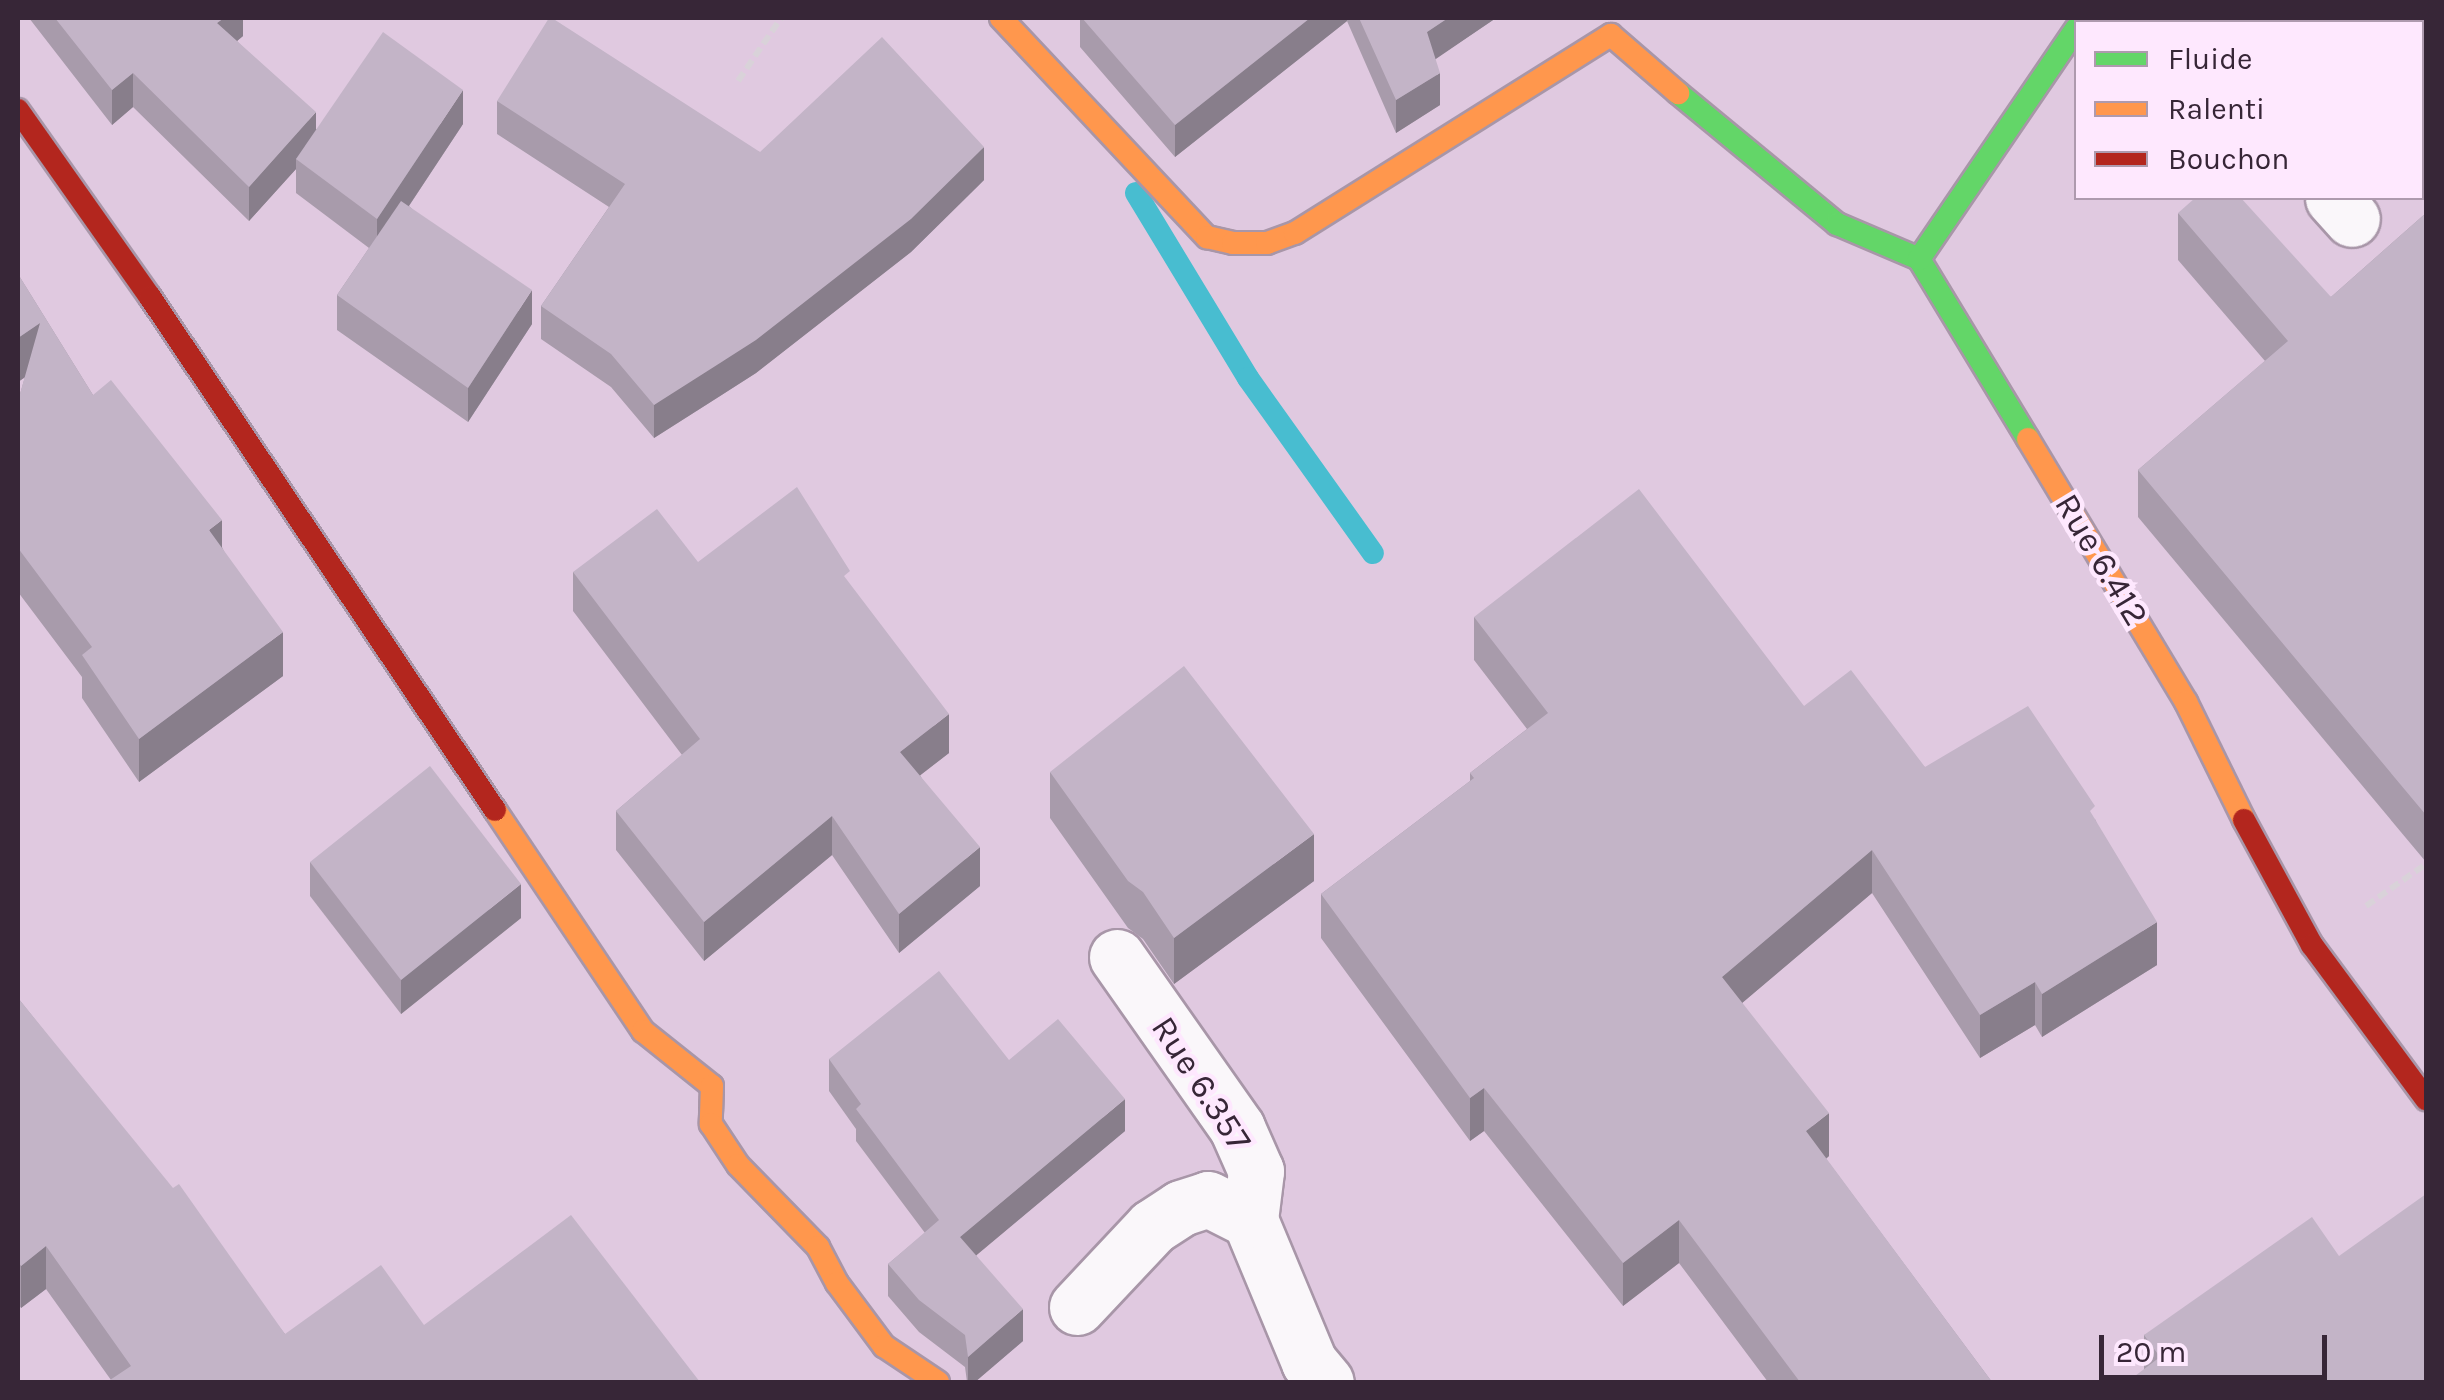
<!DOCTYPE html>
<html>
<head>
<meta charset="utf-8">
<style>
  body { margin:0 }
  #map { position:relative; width:2444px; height:1400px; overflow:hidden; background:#e0c9e0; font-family:Karla,sans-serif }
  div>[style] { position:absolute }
  .stream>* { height:22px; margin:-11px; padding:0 11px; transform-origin:11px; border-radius:11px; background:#48bdd0 }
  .path>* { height:6px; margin-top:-3px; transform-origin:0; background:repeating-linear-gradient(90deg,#d9d2d9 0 10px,transparent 0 15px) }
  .roads { filter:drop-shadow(2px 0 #a896a8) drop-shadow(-2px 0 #a896a8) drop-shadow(0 2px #a896a8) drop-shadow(0 -2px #a896a8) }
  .street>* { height:55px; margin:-27.5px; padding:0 27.5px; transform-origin:27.5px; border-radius:27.5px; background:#faf7fa }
  .fast>* { height:22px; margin:-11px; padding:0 11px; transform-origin:11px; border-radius:11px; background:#63d668 }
  .slow>* { height:22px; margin:-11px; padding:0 11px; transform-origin:11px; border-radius:11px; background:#ff974d }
  .jam>* { height:22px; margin:-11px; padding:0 11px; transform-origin:11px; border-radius:11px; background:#b3261e }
  .wall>* { inset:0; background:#a89bab }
  .shaded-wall>* { inset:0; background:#887e8b }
  .building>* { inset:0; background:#c3b4c7 }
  span { translate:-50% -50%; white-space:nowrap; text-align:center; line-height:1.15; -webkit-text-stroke:9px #fee8fe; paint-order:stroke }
  .street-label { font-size:35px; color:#372637 }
  .frame { position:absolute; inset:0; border:20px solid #372637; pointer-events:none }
  .legend { position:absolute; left:2074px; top:20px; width:350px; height:180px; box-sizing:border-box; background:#fee8fe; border:2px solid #ae9aae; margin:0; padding:12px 18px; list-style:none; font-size:30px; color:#372637 }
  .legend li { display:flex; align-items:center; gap:20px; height:50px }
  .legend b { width:50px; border:2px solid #ae9aae }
  .scale { position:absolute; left:2099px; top:1335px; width:228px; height:45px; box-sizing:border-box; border:5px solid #372637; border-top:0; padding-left:12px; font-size:30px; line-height:35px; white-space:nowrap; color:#372637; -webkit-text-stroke:8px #fee8fe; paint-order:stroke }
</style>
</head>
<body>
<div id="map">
  <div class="stream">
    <div style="left:1136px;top:193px;width:216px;rotate:58.8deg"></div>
    <div style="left:1248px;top:378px;width:215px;rotate:54.5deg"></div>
  </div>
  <div class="path">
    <div style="left:738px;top:81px;width:76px;rotate:-55.7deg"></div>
    <div style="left:2366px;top:906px;width:73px;rotate:-35deg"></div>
  </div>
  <div class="roads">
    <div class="street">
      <div style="left:2164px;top:18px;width:6px;rotate:39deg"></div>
      <div style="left:2333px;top:198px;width:28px;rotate:48deg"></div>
      <div style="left:1117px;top:957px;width:209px;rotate:54.9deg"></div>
      <div style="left:1237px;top:1128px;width:47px;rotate:66.2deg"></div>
      <div style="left:1256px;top:1171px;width:49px;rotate:97deg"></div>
      <div style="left:1250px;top:1220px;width:154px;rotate:67.4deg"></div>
      <div style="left:1309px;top:1362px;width:26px;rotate:50deg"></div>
      <div style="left:1077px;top:1307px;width:110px;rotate:-46.8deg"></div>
      <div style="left:1152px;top:1227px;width:35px;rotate:-33deg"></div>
      <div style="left:1181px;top:1208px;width:28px;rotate:-18deg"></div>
      <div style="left:1208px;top:1199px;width:47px;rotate:26.6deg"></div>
    </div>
    <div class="fast">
      <div style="left:1678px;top:93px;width:206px;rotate:39.5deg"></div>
      <div style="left:1837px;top:224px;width:89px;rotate:23.1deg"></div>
      <div style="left:2028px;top:439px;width:210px;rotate:-121.2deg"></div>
      <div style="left:1919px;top:259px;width:278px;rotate:-55.7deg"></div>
    </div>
    <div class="slow">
      <div style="left:1001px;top:18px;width:301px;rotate:46.8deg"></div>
      <div style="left:1207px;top:237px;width:27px;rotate:13deg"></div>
      <div style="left:1233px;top:243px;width:34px"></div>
      <div style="left:1267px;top:243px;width:30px;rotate:-20deg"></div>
      <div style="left:1295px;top:233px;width:373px;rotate:-32.1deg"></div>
      <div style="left:1611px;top:35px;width:89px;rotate:40.9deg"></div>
      <div style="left:2028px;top:439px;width:307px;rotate:59deg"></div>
      <div style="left:2186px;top:702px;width:131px;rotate:63.8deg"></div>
      <div style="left:495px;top:810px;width:266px;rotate:56.2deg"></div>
      <div style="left:643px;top:1031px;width:88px;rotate:38.6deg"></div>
      <div style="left:712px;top:1086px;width:38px;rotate:92deg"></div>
      <div style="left:711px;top:1124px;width:49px;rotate:56.6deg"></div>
      <div style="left:738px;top:1165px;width:115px;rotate:45.7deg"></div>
      <div style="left:818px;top:1247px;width:41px;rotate:62.2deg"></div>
      <div style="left:837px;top:1283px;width:79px;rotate:53.3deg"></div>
      <div style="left:884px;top:1346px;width:65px;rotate:33.7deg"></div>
    </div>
    <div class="jam">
      <div style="left:18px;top:110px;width:229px;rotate:54.8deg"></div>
      <div style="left:150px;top:297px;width:618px;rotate:56.08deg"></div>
      <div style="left:2244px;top:820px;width:142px;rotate:61.5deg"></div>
      <div style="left:2312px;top:945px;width:192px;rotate:53.5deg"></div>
    </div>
  </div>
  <div class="wall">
    <div style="clip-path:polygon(29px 18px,243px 18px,243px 36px,237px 41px,316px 129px,463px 124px,409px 206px,532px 324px,468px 422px,337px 330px,337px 295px,369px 248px,296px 193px,296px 169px,249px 221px,133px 107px,112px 125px)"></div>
    <div style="clip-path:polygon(1080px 18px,1496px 18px,1435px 59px,1440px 105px,1396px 133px,1347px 21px,1175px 157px,1080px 47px)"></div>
    <div style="clip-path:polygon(2272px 18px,2426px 18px,2426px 197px,2422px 191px,2422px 22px,2277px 22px)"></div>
    <div style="clip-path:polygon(497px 101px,760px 152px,984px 180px,911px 252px,756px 373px,654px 438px,611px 387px,541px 339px,541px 306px,609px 207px,497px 134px)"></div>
    <div style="clip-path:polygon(2178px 213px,2331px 297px,2426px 213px,2426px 862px,2138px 517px,2138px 470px,2265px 361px,2178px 260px)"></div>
    <div style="clip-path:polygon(18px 274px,93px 395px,222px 547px,283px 676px,139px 782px,82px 698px,82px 677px,18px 592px,18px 401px,25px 377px,18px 382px)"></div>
    <div style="clip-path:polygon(698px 562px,850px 585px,949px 753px,920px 775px,980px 886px,899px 953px,832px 855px,704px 961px,616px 850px,616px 811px,682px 755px,573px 611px,573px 572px)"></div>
    <div style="clip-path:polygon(1474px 617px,1804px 706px,1925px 767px,2095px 819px,2157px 965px,2042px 1037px,2035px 1025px,1980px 1058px,1872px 893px,1742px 1003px,1829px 1156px,1826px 1159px,1992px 1382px,1768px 1382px,1679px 1263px,1623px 1306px,1484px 1131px,1470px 1141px,1321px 938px,1321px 894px,1470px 781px,1470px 773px,1527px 729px,1474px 660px)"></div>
    <div style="clip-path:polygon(1050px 772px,1314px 881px,1174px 984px,1143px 939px,1128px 928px,1050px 818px)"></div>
    <div style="clip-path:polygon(310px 862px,521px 918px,401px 1014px,310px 896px)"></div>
    <div style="clip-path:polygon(18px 998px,285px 1334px,424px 1325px,700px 1382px,111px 1380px,46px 1289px,21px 1308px,18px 1304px)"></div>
    <div style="clip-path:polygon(829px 1059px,1009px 1060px,1125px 1131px,976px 1255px,1023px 1341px,975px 1382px,967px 1382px,965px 1367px,919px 1332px,888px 1296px,888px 1264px,925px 1233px,856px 1141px,856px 1129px,829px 1091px)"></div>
    <div style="clip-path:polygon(2339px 1256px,2426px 1382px,2144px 1369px,2144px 1335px)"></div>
  </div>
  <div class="shaded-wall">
    <div style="clip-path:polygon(224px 18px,243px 18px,243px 36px,217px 58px,217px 23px)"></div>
    <div style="clip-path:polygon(1310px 18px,1347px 18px,1347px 21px,1175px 157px,1175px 125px)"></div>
    <div style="clip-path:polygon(1448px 18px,1496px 18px,1427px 65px,1427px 32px)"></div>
    <div style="clip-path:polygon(133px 73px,133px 107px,112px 125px,112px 90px)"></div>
    <div style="clip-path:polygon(1440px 73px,1440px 105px,1396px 133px,1396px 100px)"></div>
    <div style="clip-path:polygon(463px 90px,463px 124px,377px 254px,377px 219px)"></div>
    <div style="clip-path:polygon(316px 112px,316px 146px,296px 159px,296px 169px,249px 221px,249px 187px)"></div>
    <div style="clip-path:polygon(984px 147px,984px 180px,911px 252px,756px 373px,654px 438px,654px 405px)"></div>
    <div style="clip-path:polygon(532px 290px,532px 324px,468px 422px,468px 388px)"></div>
    <div style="clip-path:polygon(40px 323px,40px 367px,18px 382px,18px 338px)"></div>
    <div style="clip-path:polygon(222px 520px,222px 564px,209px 530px)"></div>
    <div style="clip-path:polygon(283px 632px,283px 676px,139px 782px,139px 739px)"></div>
    <div style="clip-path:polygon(949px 714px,949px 753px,900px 791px,900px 752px)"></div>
    <div style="clip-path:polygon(832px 816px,832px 855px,704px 961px,704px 922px)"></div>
    <div style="clip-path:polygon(1314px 834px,1314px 881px,1174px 984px,1174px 938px)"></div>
    <div style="clip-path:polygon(980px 847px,980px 886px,899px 953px,899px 914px)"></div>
    <div style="clip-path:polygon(1872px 850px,1872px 893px,1722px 1020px,1722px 977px)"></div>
    <div style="clip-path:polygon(521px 884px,521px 918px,401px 1014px,401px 980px)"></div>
    <div style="clip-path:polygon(2157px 922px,2157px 965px,2042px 1037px,2042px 994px)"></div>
    <div style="clip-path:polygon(2035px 982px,2035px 1025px,1980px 1058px,1980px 1015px)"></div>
    <div style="clip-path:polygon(1484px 1088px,1484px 1131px,1470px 1141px,1470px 1098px)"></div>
    <div style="clip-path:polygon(1125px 1099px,1125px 1131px,960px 1269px,960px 1237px)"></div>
    <div style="clip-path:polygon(1829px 1113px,1829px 1156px,1806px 1174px,1806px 1131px)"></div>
    <div style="clip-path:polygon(1679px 1220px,1679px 1263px,1623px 1306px,1623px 1263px)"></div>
    <div style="clip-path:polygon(46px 1246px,46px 1289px,21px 1308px,21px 1266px)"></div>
    <div style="clip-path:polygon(1023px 1309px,1023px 1341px,975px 1382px,968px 1382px,968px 1357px)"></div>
  </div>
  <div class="building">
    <div style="clip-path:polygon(55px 18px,224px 18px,217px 23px,316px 112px,249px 187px,133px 73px,112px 90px)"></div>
    <div style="clip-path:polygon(549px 18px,552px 18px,760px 152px,882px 37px,984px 147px,911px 219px,756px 340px,654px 405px,611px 354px,541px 306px,625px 184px,497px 101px)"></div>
    <div style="clip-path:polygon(1082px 18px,1310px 18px,1175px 125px)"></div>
    <div style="clip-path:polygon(1359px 18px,1448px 18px,1427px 32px,1440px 73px,1396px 100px)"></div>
    <div style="clip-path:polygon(2313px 18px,2426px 18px,2426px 150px,2422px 144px,2422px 22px,2317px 22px)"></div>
    <div style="clip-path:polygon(383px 32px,463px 90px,377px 219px,296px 159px)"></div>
    <div style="clip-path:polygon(2195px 198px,2241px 198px,2331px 297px,2426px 213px,2426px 815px,2138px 470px,2288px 341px,2178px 213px)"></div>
    <div style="clip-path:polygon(401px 201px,532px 290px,468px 388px,337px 295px)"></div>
    <div style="clip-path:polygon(18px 274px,93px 395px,111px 380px,222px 520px,209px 530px,283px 632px,139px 739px,82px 655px,92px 647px,18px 548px,18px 401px,40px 323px,18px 338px)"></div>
    <div style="clip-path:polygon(797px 487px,850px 571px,844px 576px,949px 714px,900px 752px,980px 847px,899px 914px,832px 816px,704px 922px,616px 811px,700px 739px,573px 572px,657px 509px,698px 562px)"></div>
    <div style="clip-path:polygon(1639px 489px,1804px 706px,1851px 670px,1925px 767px,2028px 706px,2095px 806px,2090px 811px,2157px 922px,2042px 994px,2035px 982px,1980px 1015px,1872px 850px,1722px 977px,1829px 1113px,1806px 1131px,1992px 1382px,1800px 1382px,1679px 1220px,1623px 1263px,1484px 1088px,1470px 1098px,1321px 894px,1474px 778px,1470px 773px,1548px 713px,1474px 617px)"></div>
    <div style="clip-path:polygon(1184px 666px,1314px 834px,1174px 938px,1143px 892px,1128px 881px,1050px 772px)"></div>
    <div style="clip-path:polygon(430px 766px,521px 884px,401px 980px,310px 862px)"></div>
    <div style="clip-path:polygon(939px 971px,1009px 1060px,1058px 1019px,1125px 1099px,960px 1237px,1023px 1309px,968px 1357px,965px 1335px,919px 1300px,888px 1264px,939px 1220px,856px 1109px,861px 1104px,829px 1059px)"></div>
    <div style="clip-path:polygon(18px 998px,173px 1188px,179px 1184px,285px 1334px,381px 1265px,424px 1325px,571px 1215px,700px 1382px,107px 1382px,131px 1366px,46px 1246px,21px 1266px,18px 1262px)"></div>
    <div style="clip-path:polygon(2426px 1194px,2426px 1382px,2127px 1382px,2160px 1357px,2144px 1335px,2312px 1217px,2339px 1256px)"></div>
  </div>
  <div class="street-label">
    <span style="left:2101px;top:560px;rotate:59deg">Rue 6.412</span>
    <span style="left:1201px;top:1084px;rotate:57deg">Rue 6.357</span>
  </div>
  <div class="frame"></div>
  <ul class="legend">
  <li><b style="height:12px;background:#63d668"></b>Fluide</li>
  <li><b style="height:12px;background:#ff974d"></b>Ralenti</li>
  <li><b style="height:12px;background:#b3261e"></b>Bouchon</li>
  </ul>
  <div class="scale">20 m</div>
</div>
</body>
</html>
